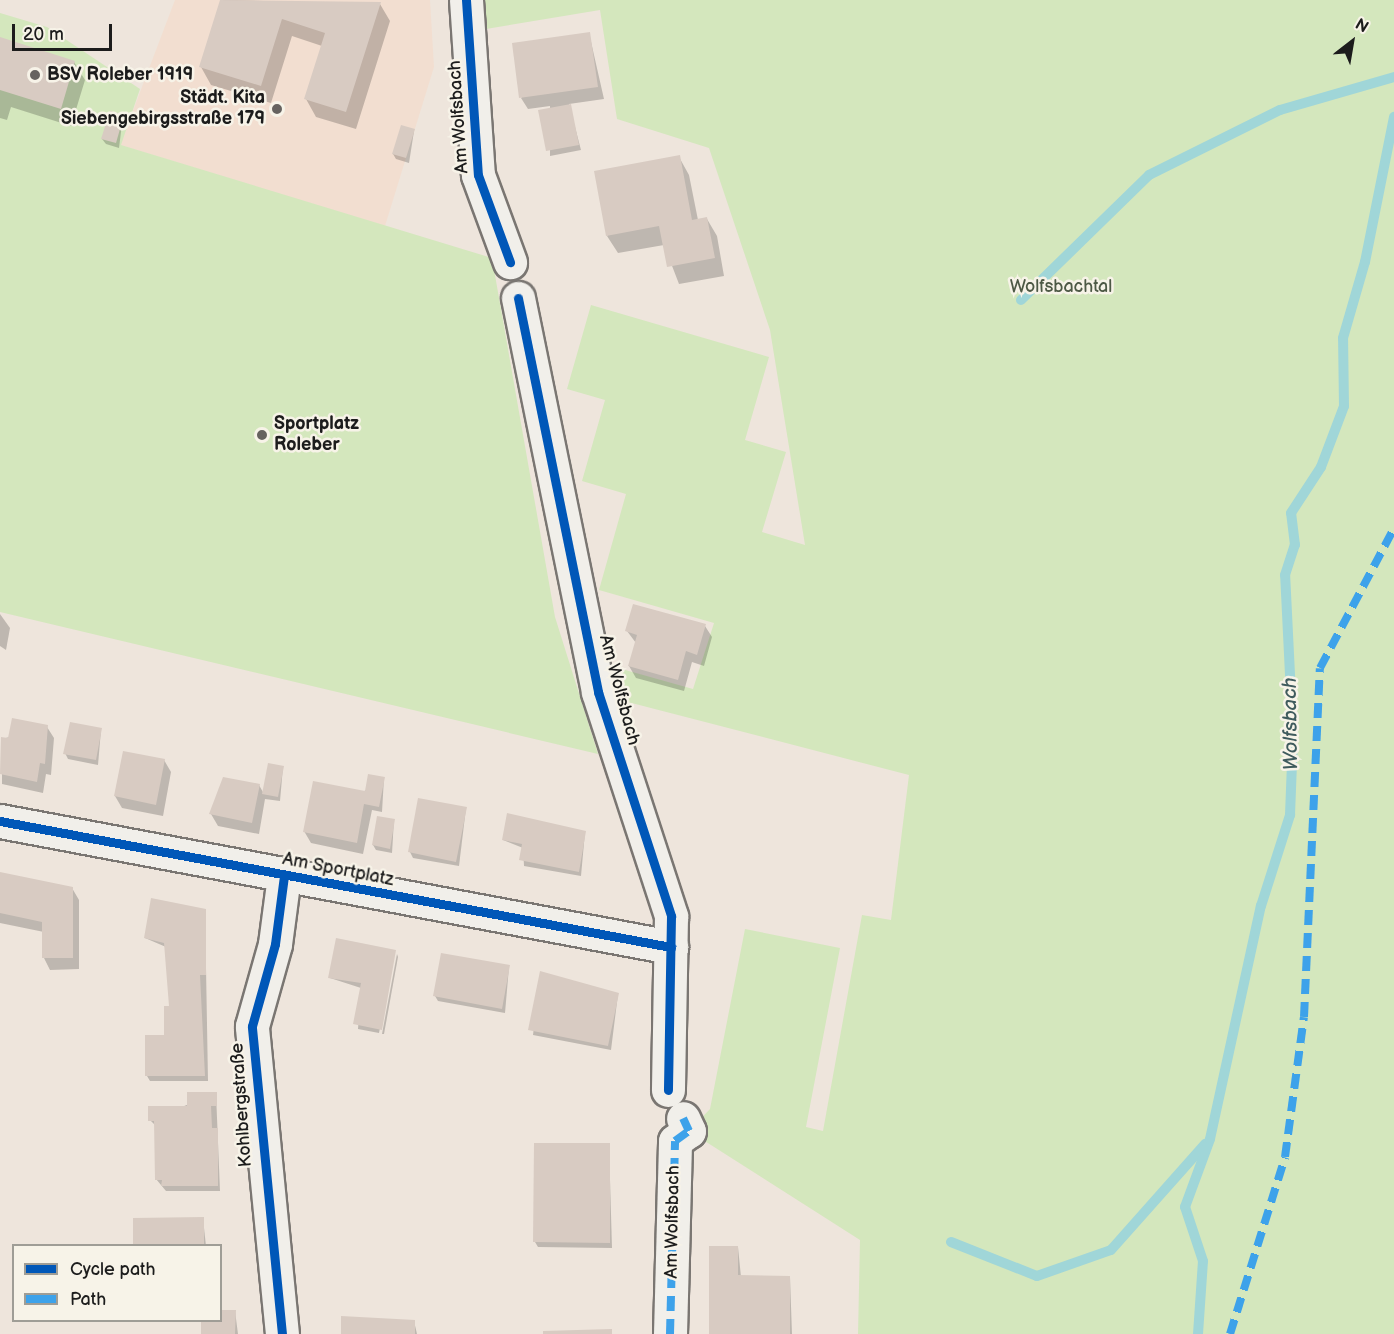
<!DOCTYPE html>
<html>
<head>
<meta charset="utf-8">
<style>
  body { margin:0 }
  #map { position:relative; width:1394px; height:1334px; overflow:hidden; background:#eee5dc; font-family:"Balsamiq Sans",sans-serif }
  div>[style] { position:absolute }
  .built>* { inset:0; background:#f2ded0 }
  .green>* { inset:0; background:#d4e7bd }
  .shadow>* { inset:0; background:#0003 }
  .stream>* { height:10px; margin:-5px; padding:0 5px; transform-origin:5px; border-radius:5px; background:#a0d6d8 }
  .building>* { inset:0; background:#d8cbc2 }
  .roads { filter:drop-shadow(2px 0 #7a7672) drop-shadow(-2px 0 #7a7672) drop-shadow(0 2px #7a7672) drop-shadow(0 -2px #7a7672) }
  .street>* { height:33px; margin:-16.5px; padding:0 16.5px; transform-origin:16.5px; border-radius:16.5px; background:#f1efea }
  .quiet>* { height:8px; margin-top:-4px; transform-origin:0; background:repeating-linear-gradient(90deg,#3da2ea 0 15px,transparent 0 23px) }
  .cycleway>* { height:9px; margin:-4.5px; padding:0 4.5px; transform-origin:4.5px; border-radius:4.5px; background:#0057b8 }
  .dots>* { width:16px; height:16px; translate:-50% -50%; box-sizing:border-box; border:3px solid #f7f3e8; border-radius:50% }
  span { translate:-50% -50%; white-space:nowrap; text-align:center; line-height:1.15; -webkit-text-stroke:5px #f7f3e8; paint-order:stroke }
  .poi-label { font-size:18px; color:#1c1c1c; font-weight:700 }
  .left { translate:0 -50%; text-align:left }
  .right { translate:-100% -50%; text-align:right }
  .street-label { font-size:18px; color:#1c1c1c }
  .park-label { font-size:18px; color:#4d5945 }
  .water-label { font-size:20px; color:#3f5b5d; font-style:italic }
  .legend { position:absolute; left:12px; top:1244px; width:210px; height:78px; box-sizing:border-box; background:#f7f3e8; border:2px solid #9f9d96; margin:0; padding:8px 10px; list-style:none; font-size:18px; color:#1c1c1c }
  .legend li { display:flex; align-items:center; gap:12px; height:30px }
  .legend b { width:30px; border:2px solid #9f9d96 }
  .north { position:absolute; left:1322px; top:12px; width:60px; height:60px; -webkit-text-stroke:4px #f7f3e8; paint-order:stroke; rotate:31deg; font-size:16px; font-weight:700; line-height:24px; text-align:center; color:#1c1c1c }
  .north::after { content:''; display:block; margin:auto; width:21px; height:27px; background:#1c1c1c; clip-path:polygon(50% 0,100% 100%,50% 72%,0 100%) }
  .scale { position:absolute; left:12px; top:24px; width:100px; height:27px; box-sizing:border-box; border:3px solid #1c1c1c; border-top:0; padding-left:8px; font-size:18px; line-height:21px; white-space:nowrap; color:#1c1c1c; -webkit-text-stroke:4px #f7f3e8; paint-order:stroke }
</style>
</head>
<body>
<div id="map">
  <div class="built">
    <div style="clip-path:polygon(175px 0,430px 0,434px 67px,385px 226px,120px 145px)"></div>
  </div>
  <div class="green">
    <div style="clip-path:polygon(483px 0,1394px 0,1394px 1334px,858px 1334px,860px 1240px,689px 1131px,710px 1109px,745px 929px,840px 948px,806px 1127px,823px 1131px,862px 915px,891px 920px,909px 775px,620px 700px,611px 666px,693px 689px,714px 623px,599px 590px,626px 494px,582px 481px,605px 400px,567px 389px,591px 305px,769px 357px,745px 440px,786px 452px,762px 532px,805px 545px,770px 330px,709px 148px,617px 119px,600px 10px,486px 29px)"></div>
    <div style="clip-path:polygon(0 13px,47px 27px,140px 89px,121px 145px,492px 258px,555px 617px,598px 754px,0 612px)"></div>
  </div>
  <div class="shadow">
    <div style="clip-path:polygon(222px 0,380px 4px,390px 21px,356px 129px,316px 117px,306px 99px,322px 46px,292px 36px,271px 103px,211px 85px,201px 67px)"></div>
    <div style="clip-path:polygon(589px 33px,604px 99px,569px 104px,581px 150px,550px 156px,550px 106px,528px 109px,521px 98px)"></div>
    <div style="clip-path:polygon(0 39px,74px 62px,85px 80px,71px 126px,11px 107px,7px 120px,0 118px)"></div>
    <div style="clip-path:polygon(123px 116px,119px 148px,106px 144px,102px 139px)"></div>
    <div style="clip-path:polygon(414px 131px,409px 163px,396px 159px,393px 154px)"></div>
    <div style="clip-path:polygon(679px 157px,689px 175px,698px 220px,707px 219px,717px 236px,724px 276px,679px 284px,664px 245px,618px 253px,607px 236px)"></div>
    <div style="clip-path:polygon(0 614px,10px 628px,6px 650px,0 646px)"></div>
    <div style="clip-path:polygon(705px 626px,712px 637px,704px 666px,692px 662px,684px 691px,636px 678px,629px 666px,636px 643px,627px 631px)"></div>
    <div style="clip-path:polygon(47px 727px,54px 738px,51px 775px,46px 774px,43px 793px,2px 784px,2px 739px)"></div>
    <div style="clip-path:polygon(101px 730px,98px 765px,68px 759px,65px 753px)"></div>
    <div style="clip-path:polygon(164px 760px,171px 772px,163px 816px,122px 808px,115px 796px)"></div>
    <div style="clip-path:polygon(283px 767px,280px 801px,265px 799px,259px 834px,218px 826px,211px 814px,259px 785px,264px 794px)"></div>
    <div style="clip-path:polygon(384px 778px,382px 812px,372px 810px,363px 854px,311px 843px,304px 831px)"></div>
    <div style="clip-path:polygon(466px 808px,459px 866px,413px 858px,410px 852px)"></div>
    <div style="clip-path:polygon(394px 820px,392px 853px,376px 850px,373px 845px)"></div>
    <div style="clip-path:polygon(585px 832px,581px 876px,524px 866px,523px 848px,503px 840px)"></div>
    <div style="clip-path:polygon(0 874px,72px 888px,79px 900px,79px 969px,50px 970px,44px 958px,44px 932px,0 923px)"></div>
    <div style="clip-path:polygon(205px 910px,208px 1081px,150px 1081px,147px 1076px,165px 1036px,171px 1008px,166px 947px,145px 938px)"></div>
    <div style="clip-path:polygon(395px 951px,379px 1033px,358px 1029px,361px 988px,330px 978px)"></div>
    <div style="clip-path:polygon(397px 954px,398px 957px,384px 1034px,382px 1034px)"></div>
    <div style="clip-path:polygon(509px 967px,505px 1013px,438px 1001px,435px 996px)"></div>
    <div style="clip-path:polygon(541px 973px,618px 994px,611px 1050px,533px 1035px)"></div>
    <div style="clip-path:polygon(216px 1093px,220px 1191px,166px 1191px,156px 1179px,156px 1126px,150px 1120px)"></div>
    <div style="clip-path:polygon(609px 1145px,612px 1248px,538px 1247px,535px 1242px)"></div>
    <div style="clip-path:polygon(203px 1219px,206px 1246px,134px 1246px)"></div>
    <div style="clip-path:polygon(738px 1247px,741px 1277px,790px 1277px,792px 1334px,710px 1334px)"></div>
    <div style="clip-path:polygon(220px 1277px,221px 1311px,235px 1311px,238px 1334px,202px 1334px,220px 1320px)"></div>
    <div style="clip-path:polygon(414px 1321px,417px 1334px,342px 1334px)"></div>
  </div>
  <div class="stream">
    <div style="left:1021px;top:300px;width:179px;rotate:-44.3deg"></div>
    <div style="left:1149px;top:175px;width:146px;rotate:-26.4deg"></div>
    <div style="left:1280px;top:110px;width:119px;rotate:-16.1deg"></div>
    <div style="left:951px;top:1242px;width:92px;rotate:21.6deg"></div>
    <div style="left:1037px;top:1276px;width:78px;rotate:-19.4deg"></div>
    <div style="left:1111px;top:1250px;width:142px;rotate:-48.4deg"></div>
    <div style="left:1198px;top:1334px;width:73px;rotate:-86.1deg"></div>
    <div style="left:1203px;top:1261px;width:57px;rotate:-108.4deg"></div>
    <div style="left:1185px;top:1207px;width:72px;rotate:-69.8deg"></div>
    <div style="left:1210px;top:1139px;width:239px;rotate:-77.7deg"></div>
    <div style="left:1261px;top:906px;width:96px;rotate:-72.3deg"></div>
    <div style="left:1290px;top:815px;width:79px;rotate:-87.8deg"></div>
    <div style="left:1293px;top:736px;width:161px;rotate:-92.8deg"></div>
    <div style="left:1285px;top:575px;width:32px;rotate:-72deg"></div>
    <div style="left:1295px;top:545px;width:32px;rotate:-97deg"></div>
    <div style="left:1291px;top:513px;width:55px;rotate:-56.9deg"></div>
    <div style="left:1321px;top:467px;width:65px;rotate:-69.3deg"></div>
    <div style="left:1344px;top:406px;width:68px;rotate:-90.8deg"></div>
    <div style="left:1343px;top:338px;width:79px;rotate:-73.9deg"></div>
    <div style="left:1365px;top:262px;width:148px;rotate:-78.7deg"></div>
  </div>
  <div class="building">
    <div style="clip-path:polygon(220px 0,381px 2px,346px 112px,304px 99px,325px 33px,282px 19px,261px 86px,199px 67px)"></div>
    <div style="clip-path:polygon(590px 32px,598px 87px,519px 98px,512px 43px)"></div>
    <div style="clip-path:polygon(0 37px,75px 61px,61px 109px,0 90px)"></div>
    <div style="clip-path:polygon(571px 104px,579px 145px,546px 151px,538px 110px)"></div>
    <div style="clip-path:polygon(110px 111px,124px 115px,116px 143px,101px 139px)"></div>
    <div style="clip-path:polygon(401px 125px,415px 129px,406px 158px,392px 154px)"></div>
    <div style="clip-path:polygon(680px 155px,692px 220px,707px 217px,715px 258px,667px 267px,659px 226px,606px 236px,594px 171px)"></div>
    <div style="clip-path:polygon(633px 604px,706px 624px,697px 655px,686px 651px,678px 680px,628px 666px,637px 635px,625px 631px)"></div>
    <div style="clip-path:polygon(12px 718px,48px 725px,45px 764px,40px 763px,37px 782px,0 774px,1px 737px,8px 738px)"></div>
    <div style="clip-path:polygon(70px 722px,102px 728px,96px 760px,63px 754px)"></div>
    <div style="clip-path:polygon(123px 751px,165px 759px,156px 805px,114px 796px)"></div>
    <div style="clip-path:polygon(268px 763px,284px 766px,278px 797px,262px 794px)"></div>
    <div style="clip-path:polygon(368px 774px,385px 777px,379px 807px,364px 804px,357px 843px,303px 832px,313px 781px,365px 791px)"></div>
    <div style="clip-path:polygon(223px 777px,260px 784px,252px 823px,209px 814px)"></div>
    <div style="clip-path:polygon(418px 798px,467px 807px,456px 862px,408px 852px)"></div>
    <div style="clip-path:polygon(507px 813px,586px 831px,579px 872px,519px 860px,522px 844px,502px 840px)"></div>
    <div style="clip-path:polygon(377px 816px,395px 819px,390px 849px,372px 845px)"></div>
    <div style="clip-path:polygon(0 872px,73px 887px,73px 958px,42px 958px,42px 922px,0 913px)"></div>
    <div style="clip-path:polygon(151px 898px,206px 909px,206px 975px,200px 975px,205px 1076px,145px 1076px,145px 1035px,164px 1035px,164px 1006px,169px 1006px,164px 943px,144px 938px)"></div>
    <div style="clip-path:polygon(336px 938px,396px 950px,382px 1030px,353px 1024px,361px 983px,328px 978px)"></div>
    <div style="clip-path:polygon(441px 953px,510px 965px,502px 1009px,433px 996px)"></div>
    <div style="clip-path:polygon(540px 971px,619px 993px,608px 1046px,528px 1030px)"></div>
    <div style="clip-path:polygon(187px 1092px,217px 1092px,217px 1106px,211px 1106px,212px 1128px,218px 1128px,218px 1186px,161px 1186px,162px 1180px,155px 1180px,154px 1121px,148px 1121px,148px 1106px,187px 1106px)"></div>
    <div style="clip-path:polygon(534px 1143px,610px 1143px,610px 1243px,533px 1242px)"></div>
    <div style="clip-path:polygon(204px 1217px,204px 1246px,133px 1246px,133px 1218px)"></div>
    <div style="clip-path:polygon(709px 1246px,738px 1246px,738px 1275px,790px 1276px,790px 1334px,709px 1334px)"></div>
    <div style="clip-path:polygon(220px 1310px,236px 1310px,235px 1334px,201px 1334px,201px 1320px,220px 1320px)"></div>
    <div style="clip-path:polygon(341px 1316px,415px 1320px,415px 1334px,341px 1334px)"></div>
    <div style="clip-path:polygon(612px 1329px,612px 1334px,543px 1334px,543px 1331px)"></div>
  </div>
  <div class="roads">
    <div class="street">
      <div style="left:466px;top:0;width:175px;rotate:86.1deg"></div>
      <div style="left:478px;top:175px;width:93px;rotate:69.8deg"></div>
      <div style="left:518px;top:298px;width:402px;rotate:78.5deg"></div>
      <div style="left:598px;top:692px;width:236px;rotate:71.9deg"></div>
      <div style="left:671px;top:916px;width:174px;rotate:91deg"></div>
      <div style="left:0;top:821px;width:683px;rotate:10.64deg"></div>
      <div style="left:282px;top:1334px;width:309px;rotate:-95.6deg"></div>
      <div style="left:252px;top:1026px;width:85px;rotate:-74.3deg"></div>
      <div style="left:275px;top:944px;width:69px;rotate:-82.5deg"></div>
      <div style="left:670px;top:1334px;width:193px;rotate:-88.5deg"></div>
      <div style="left:675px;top:1141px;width:17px;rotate:-36deg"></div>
      <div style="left:689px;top:1131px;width:14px;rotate:-115deg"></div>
    </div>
  </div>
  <div class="quiet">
    <div style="left:670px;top:1334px;width:193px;rotate:-88.5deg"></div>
    <div style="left:675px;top:1141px;width:17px;rotate:-36deg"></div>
    <div style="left:689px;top:1131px;width:14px;rotate:-115deg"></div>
    <div style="left:1230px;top:1334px;width:185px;rotate:-72.7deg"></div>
    <div style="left:1285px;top:1157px;width:141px;rotate:-82.3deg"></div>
    <div style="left:1304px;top:1017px;width:349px;rotate:-87.4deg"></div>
    <div style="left:1320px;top:668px;width:158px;rotate:-62.1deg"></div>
  </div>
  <div class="cycleway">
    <div style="left:466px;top:0;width:175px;rotate:86.1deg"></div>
    <div style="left:478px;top:175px;width:93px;rotate:69.8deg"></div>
    <div style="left:518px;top:298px;width:402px;rotate:78.5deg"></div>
    <div style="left:598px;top:692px;width:236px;rotate:71.9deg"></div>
    <div style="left:671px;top:916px;width:174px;rotate:91deg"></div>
    <div style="left:0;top:821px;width:683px;rotate:10.64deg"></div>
    <div style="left:282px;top:1334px;width:309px;rotate:-95.6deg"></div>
    <div style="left:252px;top:1026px;width:85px;rotate:-74.3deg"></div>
    <div style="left:275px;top:944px;width:69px;rotate:-82.5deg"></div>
  </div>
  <div class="dots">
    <div style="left:35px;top:75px;background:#66625f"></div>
    <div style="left:277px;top:109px;background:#66625f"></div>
    <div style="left:262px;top:435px;background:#66625f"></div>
  </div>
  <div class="poi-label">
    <span class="left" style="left:47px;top:75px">BSV Roleber 1919</span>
    <span class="right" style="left:265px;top:109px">Städt. Kita<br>Siebengebirgsstraße 179</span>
    <span class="left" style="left:274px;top:435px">Sportplatz<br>Roleber</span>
  </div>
  <div class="street-label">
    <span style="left:459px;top:117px;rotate:-94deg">Am Wolfsbach</span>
    <span style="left:619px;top:690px;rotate:75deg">Am Wolfsbach</span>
    <span style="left:338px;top:870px;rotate:11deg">Am Sportplatz</span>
    <span style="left:242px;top:1105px;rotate:-94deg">Kohlbergstraße</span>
    <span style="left:673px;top:1222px;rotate:-89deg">Am Wolfsbach</span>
  </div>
  <div class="park-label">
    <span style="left:1061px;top:287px">Wolfsbachtal</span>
  </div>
  <div class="water-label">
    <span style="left:1291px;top:724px;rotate:-91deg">Wolfsbach</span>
  </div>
  <ul class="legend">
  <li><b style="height:8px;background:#0057b8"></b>Cycle path</li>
  <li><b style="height:8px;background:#3da2ea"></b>Path</li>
  </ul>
  <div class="north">N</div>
  <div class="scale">20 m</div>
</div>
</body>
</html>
